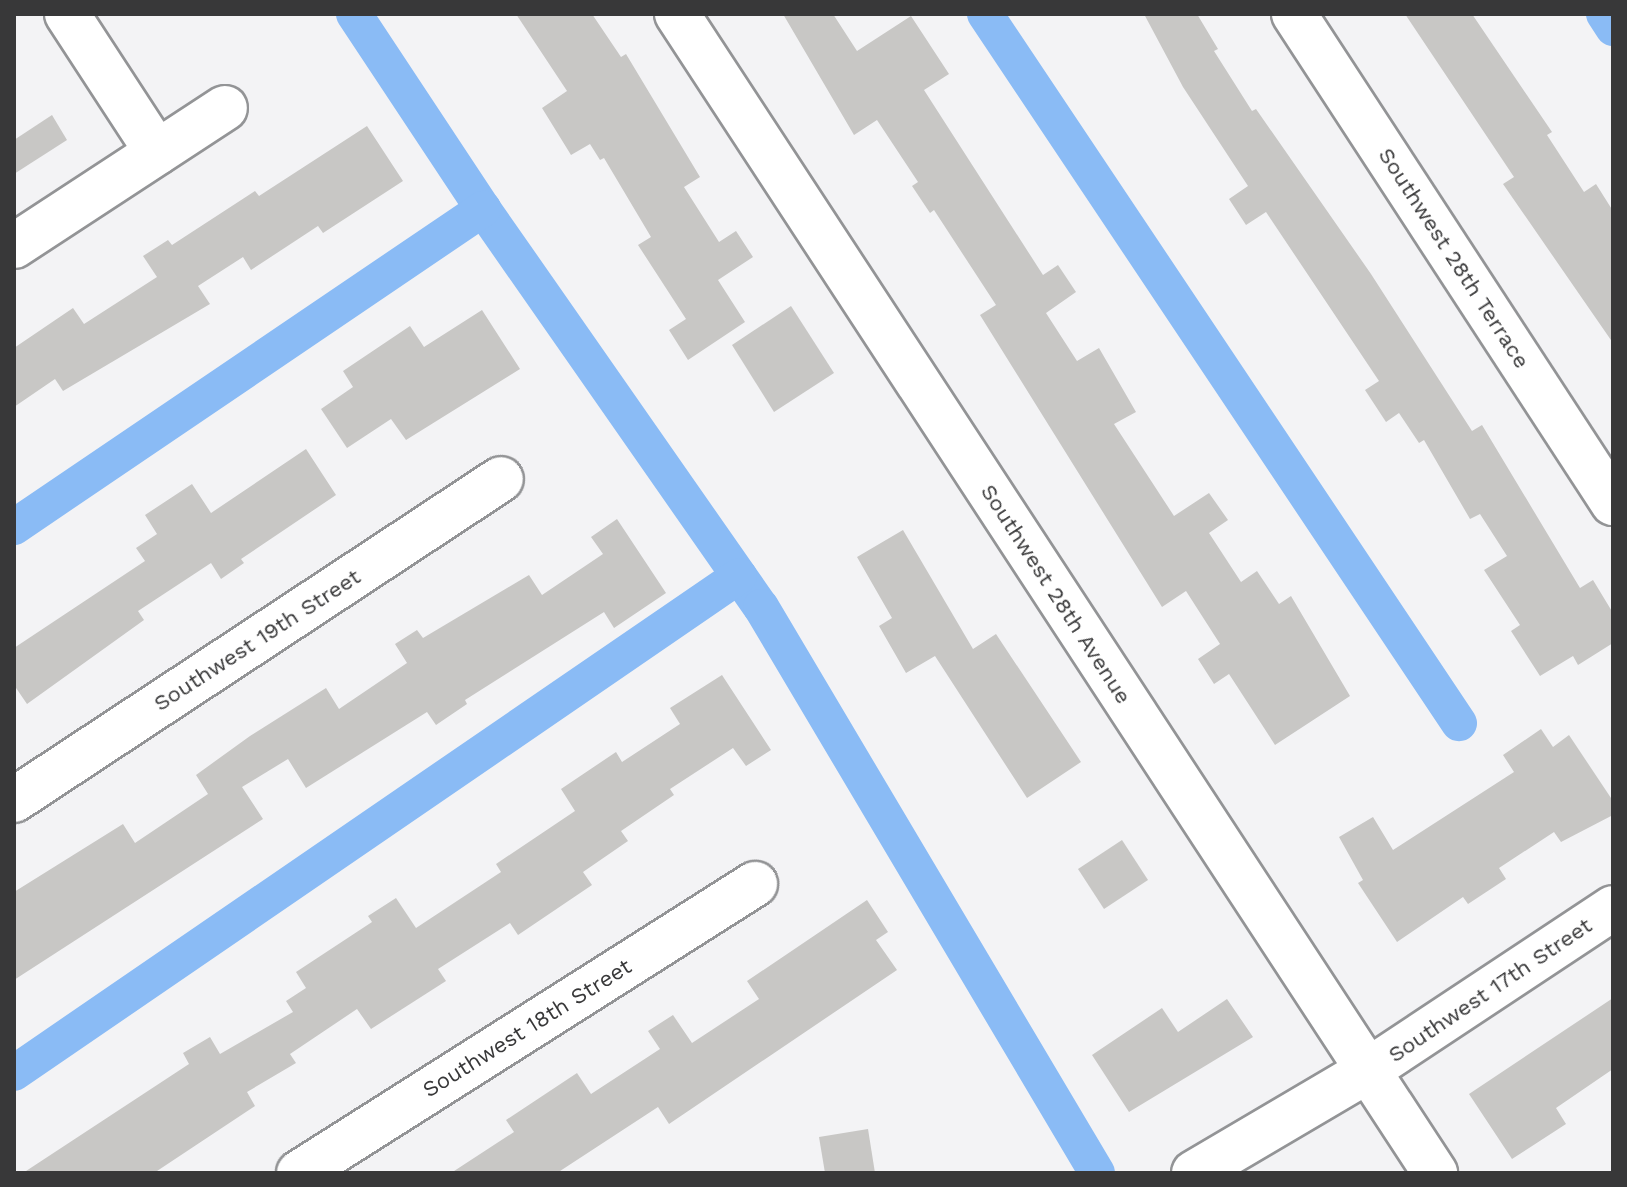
<!DOCTYPE html>
<html>
<head>
<meta charset="utf-8">
<style>
  body { margin:0 }
  #map { position:relative; width:1627px; height:1187px; overflow:hidden; background:#f3f3f5; font-family:"Work Sans",sans-serif }
  div>[style] { position:absolute }
  .canal>* { height:36px; margin:-18px; padding:0 18px; transform-origin:18px; border-radius:18px; background:#8abbf5 }
  .building>* { inset:0; background:#c8c7c5 }
  .roads { filter:drop-shadow(2px 0 #939496) drop-shadow(-2px 0 #939496) drop-shadow(0 2px #939496) drop-shadow(0 -2px #939496) }
  .minor>* { height:44px; margin:-22px; padding:0 22px; transform-origin:22px; border-radius:22px; background:#fff }
  span { translate:-50% -50%; white-space:nowrap; text-align:center; line-height:1.15; -webkit-text-stroke:6px #fff; paint-order:stroke }
  .street-label { font-size:22px; color:#383839 }
  .frame { position:absolute; inset:0; border:16px solid #383839; pointer-events:none }
</style>
</head>
<body>
<div id="map">
  <div class="canal">
    <div style="left:354px;top:14px;width:234px;rotate:56.5deg"></div>
    <div style="left:483px;top:209px;width:485px;rotate:55.1deg"></div>
    <div style="left:761px;top:607px;width:658px;rotate:59.3deg"></div>
    <div style="left:985px;top:14px;width:853px;rotate:56.24deg"></div>
    <div style="left:1604px;top:14px;width:17px;rotate:57deg"></div>
    <div style="left:14px;top:527px;width:567px;rotate:-34.14deg"></div>
    <div style="left:14px;top:1073px;width:879px;rotate:-34.43deg"></div>
  </div>
  <div class="building">
    <div style="clip-path:polygon(516px 14px,592px 14px,621px 57px,626px 54px,700px 177px,684px 187px,719px 242px,736px 231px,753px 257px,718px 280px,745px 322px,688px 360px,669px 330px,686px 319px,638px 245px,651px 237px,604px 158px,600px 160px,590px 144px,571px 155px,542px 108px,567px 91px)"></div>
    <div style="clip-path:polygon(783px 14px,833px 14px,857px 51px,911px 16px,949px 74px,924px 90px,1043px 275px,1058px 265px,1076px 292px,1046px 313px,1077px 361px,1099px 348px,1136px 412px,1114px 424px,1174px 516px,1209px 493px,1228px 520px,1209px 533px,1241px 582px,1257px 571px,1279px 604px,1291px 596px,1350px 696px,1275px 745px,1229px 674px,1214px 684px,1198px 659px,1220px 644px,1186px 591px,1162px 607px,980px 315px,996px 305px,934px 210px,930px 213px,912px 186px,918px 182px,877px 120px,854px 135px)"></div>
    <div style="clip-path:polygon(1144px 14px,1197px 14px,1218px 49px,1214px 51px,1252px 111px,1256px 109px,1371px 274px,1472px 431px,1482px 425px,1580px 588px,1593px 580px,1613px 613px,1613px 643px,1578px 665px,1573px 656px,1540px 676px,1511px 631px,1520px 625px,1484px 570px,1507px 556px,1480px 514px,1470px 519px,1424px 440px,1419px 443px,1399px 413px,1386px 422px,1365px 390px,1379px 381px,1266px 212px,1246px 225px,1229px 199px,1248px 186px,1183px 87px)"></div>
    <div style="clip-path:polygon(1405px 14px,1472px 14px,1552px 132px,1547px 135px,1584px 192px,1596px 184px,1613px 211px,1613px 343px,1503px 184px,1514px 177px)"></div>
    <div style="clip-path:polygon(52px 115px,67px 140px,14px 174px,14px 140px)"></div>
    <div style="clip-path:polygon(367px 126px,403px 181px,323px 233px,318px 226px,251px 270px,243px 257px,198px 286px,210px 304px,63px 391px,55px 379px,14px 407px,14px 348px,73px 308px,84px 324px,157px 277px,143px 256px,168px 240px,172px 245px,255px 191px,259px 196px)"></div>
    <div style="clip-path:polygon(791px 306px,834px 373px,774px 412px,732px 345px)"></div>
    <div style="clip-path:polygon(482px 310px,520px 369px,406px 440px,391px 419px,347px 448px,321px 409px,353px 387px,343px 371px,410px 326px,424px 347px)"></div>
    <div style="clip-path:polygon(306px 449px,336px 495px,241px 559px,244px 563px,221px 579px,211px 563px,138px 611px,144px 620px,27px 704px,14px 685px,14px 648px,145px 561px,136px 548px,157px 534px,145px 515px,192px 484px,211px 513px)"></div>
    <div style="clip-path:polygon(617px 519px,666px 593px,614px 628px,604px 612px,465px 700px,467px 704px,436px 725px,427px 712px,306px 788px,288px 759px,242px 787px,263px 819px,14px 980px,14px 892px,123px 824px,135px 843px,208px 794px,196px 775px,250px 736px,326px 688px,339px 709px,407px 663px,395px 644px,417px 630px,423px 638px,529px 575px,542px 595px,603px 554px,591px 537px)"></div>
    <div style="clip-path:polygon(903px 530px,973px 649px,996px 634px,1081px 762px,1027px 798px,935px 656px,906px 673px,879px 626px,892px 618px,857px 557px)"></div>
    <div style="clip-path:polygon(722px 675px,771px 750px,746px 766px,733px 748px,670px 789px,674px 795px,621px 831px,628px 841px,583px 872px,592px 885px,518px 935px,510px 923px,438px 969px,446px 981px,371px 1029px,357px 1009px,290px 1054px,296px 1063px,247px 1092px,255px 1106px,154px 1173px,23px 1173px,189px 1064px,183px 1053px,210px 1037px,220px 1054px,293px 1012px,286px 1001px,306px 988px,296px 972px,372px 922px,368px 916px,396px 898px,416px 928px,501px 872px,496px 864px,575px 811px,561px 789px,616px 752px,622px 762px,680px 724px,670px 708px)"></div>
    <div style="clip-path:polygon(1541px 729px,1553px 747px,1569px 735px,1613px 801px,1613px 815px,1561px 842px,1554px 832px,1499px 868px,1506px 879px,1468px 904px,1463px 897px,1397px 942px,1358px 883px,1363px 880px,1339px 837px,1373px 817px,1393px 850px,1514px 772px,1503px 755px)"></div>
    <div style="clip-path:polygon(1122px 840px,1148px 880px,1104px 909px,1078px 869px)"></div>
    <div style="clip-path:polygon(867px 900px,888px 932px,876px 940px,897px 970px,669px 1124px,658px 1107px,557px 1173px,451px 1173px,514px 1132px,506px 1120px,577px 1073px,591px 1094px,660px 1049px,648px 1031px,673px 1015px,692px 1043px,759px 999px,747px 981px)"></div>
    <div style="clip-path:polygon(1613px 998px,1613px 1069px,1556px 1108px,1566px 1124px,1512px 1159px,1469px 1094px)"></div>
    <div style="clip-path:polygon(1227px 999px,1253px 1037px,1129px 1112px,1092px 1055px,1162px 1008px,1178px 1032px)"></div>
    <div style="clip-path:polygon(868px 1129px,875px 1173px,825px 1173px,819px 1137px)"></div>
  </div>
  <div class="roads">
    <div class="minor">
      <div style="left:67px;top:14px;width:165px;rotate:56.9deg"></div>
      <div style="left:677px;top:14px;width:1385px;rotate:56.81deg"></div>
      <div style="left:1294px;top:14px;width:584px;rotate:56.88deg"></div>
      <div style="left:14px;top:246px;width:252px;rotate:-33.2deg"></div>
      <div style="left:14px;top:800px;width:583px;rotate:-33.39deg"></div>
      <div style="left:299px;top:1173px;width:540px;rotate:-32.37deg"></div>
      <div style="left:1194px;top:1173px;width:201px;rotate:-30.5deg"></div>
      <div style="left:1367px;top:1071px;width:295px;rotate:-33.5deg"></div>
    </div>
  </div>
  <div class="street-label">
    <span style="left:1454px;top:258px;rotate:57deg">Southwest 28th Terrace</span>
    <span style="left:1056px;top:594px;rotate:57deg">Southwest 28th Avenue</span>
    <span style="left:257px;top:640px;rotate:-33deg">Southwest 19th Street</span>
    <span style="left:1490px;top:990px;rotate:-34deg">Southwest 17th Street</span>
    <span style="left:527px;top:1028px;rotate:-32deg">Southwest 18th Street</span>
  </div>
  <div class="frame"></div>
</div>
</body>
</html>
